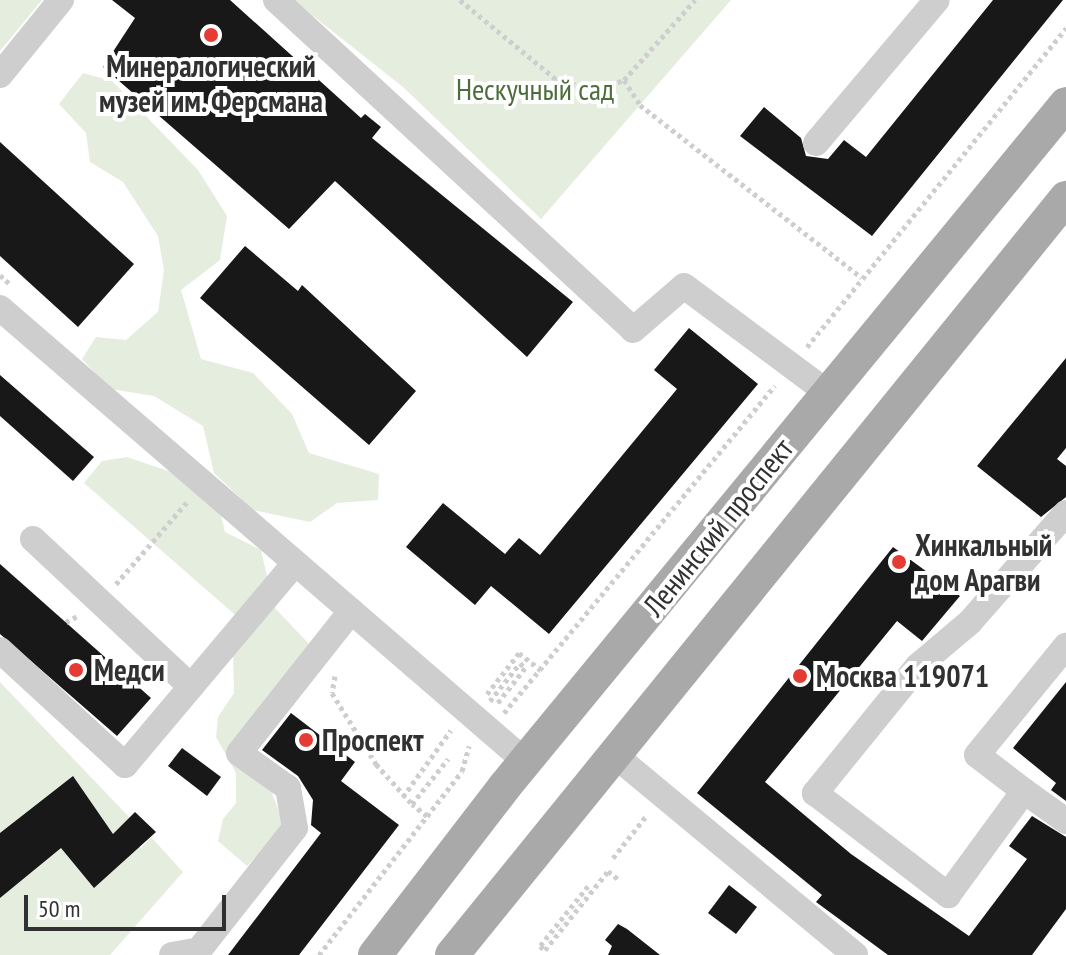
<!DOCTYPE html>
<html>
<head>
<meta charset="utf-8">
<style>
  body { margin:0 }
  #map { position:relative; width:1066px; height:955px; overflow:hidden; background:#fff; font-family:"PT Sans Narrow",sans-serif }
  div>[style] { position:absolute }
  .green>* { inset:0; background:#e5eddf }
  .building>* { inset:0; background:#181818 }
  .path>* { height:5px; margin-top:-2.5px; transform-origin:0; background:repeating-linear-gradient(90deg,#cecece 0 4px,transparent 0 8px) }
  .minor>* { height:26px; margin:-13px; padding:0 13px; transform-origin:13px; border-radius:13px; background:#cecece }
  .major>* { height:34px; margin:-17px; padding:0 17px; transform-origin:17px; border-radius:17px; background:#a9a9a9 }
  .dots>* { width:22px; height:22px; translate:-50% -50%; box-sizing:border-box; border:4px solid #fff; border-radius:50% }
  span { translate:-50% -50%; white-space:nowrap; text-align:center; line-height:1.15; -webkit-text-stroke:8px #fff; paint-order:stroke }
  .poi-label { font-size:30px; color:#313131; font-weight:700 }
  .left { translate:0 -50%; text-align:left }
  .park-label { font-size:30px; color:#4e6d3d }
  .street-label { font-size:30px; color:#313131 }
  .scale { position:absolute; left:24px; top:895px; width:202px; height:36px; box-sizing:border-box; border:4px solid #313131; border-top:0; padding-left:10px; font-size:24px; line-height:28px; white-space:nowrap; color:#313131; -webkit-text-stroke:6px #fff; paint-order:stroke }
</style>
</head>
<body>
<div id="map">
  <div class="green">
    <div style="clip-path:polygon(0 0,42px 0,0 51px)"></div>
    <div style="clip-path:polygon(293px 0,731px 0,541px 219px,403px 87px)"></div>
    <div style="clip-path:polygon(83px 73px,112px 81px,198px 170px,227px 216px,220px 260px,181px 290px,201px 359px,253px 373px,292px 414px,309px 453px,379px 474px,378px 500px,337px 503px,310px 522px,253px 510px,214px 473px,203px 426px,154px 396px,110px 389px,82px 359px,96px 337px,126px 340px,158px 312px,164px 270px,158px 236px,123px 182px,90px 162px,86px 133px,59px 104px)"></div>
    <div style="clip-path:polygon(127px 457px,174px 473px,221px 515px,225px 532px,261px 550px,274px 607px,310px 645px,253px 743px,285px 827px,247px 866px,218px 841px,223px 819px,236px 803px,236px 773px,216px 737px,218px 717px,234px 693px,233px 649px,241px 620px,84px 483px,102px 461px)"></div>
    <div style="clip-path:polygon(0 682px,130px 818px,120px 829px,141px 848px,151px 837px,183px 872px,110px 955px,0 955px)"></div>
  </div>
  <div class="building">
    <div style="clip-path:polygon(112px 0,230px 0,361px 118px,365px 114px,381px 127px,372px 138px,573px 302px,527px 357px,335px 181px,289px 229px,103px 67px,135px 18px)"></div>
    <div style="clip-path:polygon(993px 0,1063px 0,872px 236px,740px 136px,764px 107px,801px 138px,806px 156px,828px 159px,844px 140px,866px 157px)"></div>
    <div style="clip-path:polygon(0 142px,134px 264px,78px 327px,0 256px)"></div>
    <div style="clip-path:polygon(245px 246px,298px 291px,302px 285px,416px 391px,369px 445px,200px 298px)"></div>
    <div style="clip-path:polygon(689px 328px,758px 384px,549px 634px,491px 586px,475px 605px,406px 547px,443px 503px,505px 554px,519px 538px,540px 555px,677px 389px,654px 370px)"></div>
    <div style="clip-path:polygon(1066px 358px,1066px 448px,1057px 459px,1066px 466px,1066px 497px,1041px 517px,977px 466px)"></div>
    <div style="clip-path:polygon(0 375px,94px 457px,73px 481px,0 416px)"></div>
    <div style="clip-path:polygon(893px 547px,960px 596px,922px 641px,897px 621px,765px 782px,851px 854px,969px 936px,1027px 859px,1009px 846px,1032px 816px,1066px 837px,1066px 909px,1032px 955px,888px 955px,816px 902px,822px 895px,697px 793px)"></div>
    <div style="clip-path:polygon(0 564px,151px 698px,117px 736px,0 634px)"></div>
    <div style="clip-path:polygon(1066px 682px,1066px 801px,1051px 790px,1056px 783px,1013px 748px)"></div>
    <div style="clip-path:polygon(291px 713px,355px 762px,341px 781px,399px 825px,299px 955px,228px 955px,321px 833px,311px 825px,313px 800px,298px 776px,262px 750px)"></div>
    <div style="clip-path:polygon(182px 748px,221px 777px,207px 796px,168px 766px)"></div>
    <div style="clip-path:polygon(73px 776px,113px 834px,135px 812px,156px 832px,94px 888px,61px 848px,0 898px,0 833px)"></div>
    <div style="clip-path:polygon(729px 885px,757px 907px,736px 934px,708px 913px)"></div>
    <div style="clip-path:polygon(618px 924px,627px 929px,660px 955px,608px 955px,612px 946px,605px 940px)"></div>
  </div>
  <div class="path">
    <div style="left:460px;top:0;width:124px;rotate:39.5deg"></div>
    <div style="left:556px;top:79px;width:41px;rotate:15.8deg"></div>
    <div style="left:595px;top:90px;width:31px;rotate:-19deg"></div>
    <div style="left:624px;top:80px;width:107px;rotate:-48.4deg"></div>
    <div style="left:624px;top:80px;width:30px;rotate:57deg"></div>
    <div style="left:640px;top:105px;width:281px;rotate:37.9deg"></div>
    <div style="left:0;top:275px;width:12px;rotate:42deg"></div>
    <div style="left:807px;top:347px;width:411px;rotate:-50.9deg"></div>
    <div style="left:116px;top:584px;width:110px;rotate:-49.1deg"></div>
    <div style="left:66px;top:622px;width:13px;rotate:-27deg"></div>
    <div style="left:335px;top:676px;width:17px;rotate:100deg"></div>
    <div style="left:332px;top:693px;width:84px;rotate:58.2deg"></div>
    <div style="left:376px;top:764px;width:54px;rotate:48deg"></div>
    <div style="left:487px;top:694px;width:52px;rotate:-52deg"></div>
    <div style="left:519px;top:653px;width:31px;rotate:38deg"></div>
    <div style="left:490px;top:701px;width:48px;rotate:-51.7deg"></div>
    <div style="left:520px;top:663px;width:7px;rotate:45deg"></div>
    <div style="left:525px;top:668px;width:46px;rotate:127.9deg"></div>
    <div style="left:504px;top:713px;width:425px;rotate:-50.4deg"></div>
    <div style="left:403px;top:797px;width:82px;rotate:-54.4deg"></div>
    <div style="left:427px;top:816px;width:19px;rotate:-141deg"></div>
    <div style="left:412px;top:804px;width:58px;rotate:-51.3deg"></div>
    <div style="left:613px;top:858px;width:55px;rotate:-51.7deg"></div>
    <div style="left:588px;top:886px;width:77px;rotate:128.7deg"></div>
    <div style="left:540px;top:946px;width:6px;rotate:39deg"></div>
    <div style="left:545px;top:950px;width:101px;rotate:-51.4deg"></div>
    <div style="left:608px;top:871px;width:13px;rotate:39deg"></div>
    <div style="left:319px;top:955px;width:233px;rotate:-52.1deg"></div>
    <div style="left:462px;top:771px;width:26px;rotate:-74deg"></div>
  </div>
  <div class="minor">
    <div style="left:276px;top:0;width:486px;rotate:42.7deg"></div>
    <div style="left:633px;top:330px;width:67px;rotate:-40.8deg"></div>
    <div style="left:684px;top:286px;width:179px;rotate:36.6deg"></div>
    <div style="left:0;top:75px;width:97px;rotate:-50.9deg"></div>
    <div style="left:816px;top:143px;width:187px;rotate:-49.8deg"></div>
    <div style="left:0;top:308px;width:693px;rotate:40.79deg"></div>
    <div style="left:1066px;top:513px;width:145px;rotate:131.4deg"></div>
    <div style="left:970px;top:622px;width:68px;rotate:139.8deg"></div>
    <div style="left:918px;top:666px;width:164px;rotate:129deg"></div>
    <div style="left:815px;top:793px;width:168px;rotate:37.5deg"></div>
    <div style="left:948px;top:895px;width:129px;rotate:-53.8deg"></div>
    <div style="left:1024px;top:791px;width:52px;rotate:35.5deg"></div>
    <div style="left:33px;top:539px;width:216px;rotate:43.1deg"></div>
    <div style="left:0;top:650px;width:170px;rotate:42.6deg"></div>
    <div style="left:125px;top:765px;width:264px;rotate:-49.9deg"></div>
    <div style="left:612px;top:753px;width:316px;rotate:39.7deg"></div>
    <div style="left:1024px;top:791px;width:59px;rotate:-142.5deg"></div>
    <div style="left:977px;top:755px;width:141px;rotate:-50.8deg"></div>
    <div style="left:172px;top:955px;width:27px;rotate:-10deg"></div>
    <div style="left:199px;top:950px;width:155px;rotate:-51.8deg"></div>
    <div style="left:295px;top:828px;width:41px;rotate:-99.9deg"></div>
    <div style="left:288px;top:788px;width:60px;rotate:-144.5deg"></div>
    <div style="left:239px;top:753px;width:181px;rotate:-51.7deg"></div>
  </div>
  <div class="major">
    <div style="left:375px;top:955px;width:213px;rotate:-52.4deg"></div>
    <div style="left:505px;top:786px;width:883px;rotate:-50.56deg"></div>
    <div style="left:452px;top:955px;width:975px;rotate:-50.95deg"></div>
  </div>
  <div class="dots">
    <div style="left:211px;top:35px;background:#e63b34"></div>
    <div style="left:899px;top:562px;background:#e63b34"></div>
    <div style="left:76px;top:670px;background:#e63b34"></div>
    <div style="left:800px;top:676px;background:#e63b34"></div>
    <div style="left:306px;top:740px;background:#e63b34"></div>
  </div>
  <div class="poi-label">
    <span style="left:211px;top:83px">Минералогический<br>музей им. Ферсмана</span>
    <span class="left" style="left:915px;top:562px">Хинкальный<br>дом Арагви</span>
    <span class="left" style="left:94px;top:670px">Медси</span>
    <span class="left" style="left:816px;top:676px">Москва 119071</span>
    <span class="left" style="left:322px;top:740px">Проспект</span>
  </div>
  <div class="park-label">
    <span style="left:535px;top:89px">Нескучный сад</span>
  </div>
  <div class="street-label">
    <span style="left:718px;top:527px;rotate:-51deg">Ленинский проспект</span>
  </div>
  <div class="scale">50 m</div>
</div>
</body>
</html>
